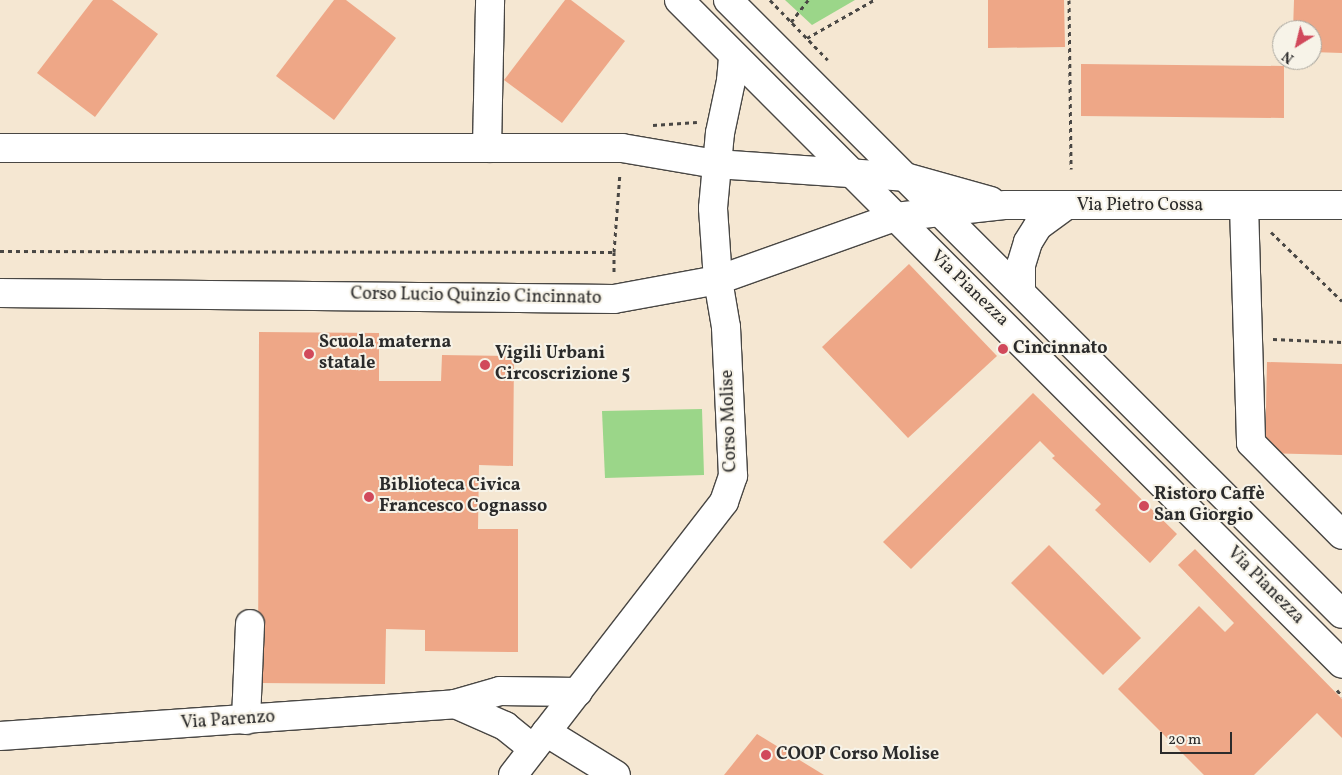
<!DOCTYPE html>
<html>
<head>
<meta charset="utf-8">
<style>
  body { margin:0 }
  #map { position:relative; width:1342px; height:775px; overflow:hidden; background:#f5e7d2; font-family:Vollkorn,serif }
  div>[style] { position:absolute }
  .green>* { inset:0; background:#9bd689 }
  .building>* { inset:0; background:#eea787 }
  .path>* { height:3px; margin-top:-1.5px; transform-origin:0; background:repeating-linear-gradient(90deg,#494744 0 4px,transparent 0 8px) }
  .roads { filter:drop-shadow(1px 0 #494744) drop-shadow(-1px 0 #494744) drop-shadow(0 1px #494744) drop-shadow(0 -1px #494744) }
  .minor>* { height:28px; margin:-14px; padding:0 14px; transform-origin:14px; border-radius:14px; background:#fff }
  .dots>* { width:14px; height:14px; translate:-50% -50%; box-sizing:border-box; border:2px solid #f7f3e8; border-radius:50% }
  span { translate:-50% -50%; white-space:nowrap; text-align:center; line-height:1.15; -webkit-text-stroke:4px #f7f3e8; paint-order:stroke }
  .street-label { font-size:18px; color:#2b2b2b }
  .poi-label { font-size:18px; color:#2b2b2b; font-weight:700 }
  .left { translate:0 -50%; text-align:left }
  .north { position:absolute; left:1272px; top:20px; width:50px; height:50px; box-sizing:border-box; background:#f7f3e8; border:1px solid #a5a39c; border-radius:50%; rotate:216deg; font-size:14px; font-weight:700; line-height:20px; text-align:center; color:#2b2b2b }
  .north::after { content:''; display:block; margin:auto; width:18px; height:22px; background:#d1495b; clip-path:polygon(50% 0,100% 100%,50% 72%,0 100%) }
  .scale { position:absolute; left:1160px; top:732px; width:72px; height:22px; box-sizing:border-box; border:2px solid #2b2b2b; border-top:0; padding-left:6px; font-size:15px; line-height:18px; white-space:nowrap; color:#2b2b2b; -webkit-text-stroke:4px #f7f3e8; paint-order:stroke }
</style>
</head>
<body>
<div id="map">
  <div class="green">
    <div style="clip-path:polygon(785px 0,855px 0,812px 25px)"></div>
    <div style="clip-path:polygon(702px 409px,704px 475px,605px 478px,602px 411px)"></div>
  </div>
  <div class="building">
    <div style="clip-path:polygon(93px 0,112px 0,158px 34px,95px 117px,37px 73px)"></div>
    <div style="clip-path:polygon(334px 0,346px 0,396px 38px,334px 120px,276px 76px)"></div>
    <div style="clip-path:polygon(565px 0,571px 0,625px 41px,562px 123px,504px 80px)"></div>
    <div style="clip-path:polygon(988px 0,1064px 0,1065px 47px,988px 48px)"></div>
    <div style="clip-path:polygon(1294px 0,1342px 0,1342px 53px,1312px 52px,1312px 30px,1293px 30px)"></div>
    <div style="clip-path:polygon(1081px 64px,1284px 66px,1284px 118px,1081px 116px)"></div>
    <div style="clip-path:polygon(909px 264px,997px 356px,908px 438px,822px 347px)"></div>
    <div style="clip-path:polygon(259px 332px,379px 333px,379px 381px,441px 381px,442px 355px,514px 356px,513px 466px,479px 465px,478px 529px,518px 529px,518px 652px,425px 651px,425px 630px,386px 629px,385px 684px,258px 683px)"></div>
    <div style="clip-path:polygon(1267px 362px,1342px 364px,1342px 455px,1265px 453px)"></div>
    <div style="clip-path:polygon(1033px 393px,1177px 534px,1150px 563px,1095px 510px,1101px 504px,1052px 458px,1055px 456px,1040px 441px,911px 569px,883px 542px)"></div>
    <div style="clip-path:polygon(1049px 545px,1141px 638px,1103px 675px,1011px 583px)"></div>
    <div style="clip-path:polygon(1195px 549px,1342px 699px,1342px 738px,1317px 713px,1254px 775px,1204px 775px,1118px 689px,1199px 606px,1225px 632px,1234px 623px,1178px 565px)"></div>
    <div style="clip-path:polygon(757px 734px,824px 775px,724px 775px)"></div>
  </div>
  <div class="path">
    <div style="left:770px;top:0;width:83px;rotate:46deg"></div>
    <div style="left:1069px;top:0;width:169px;rotate:89.3deg"></div>
    <div style="left:791px;top:22px;width:28px;rotate:-52deg"></div>
    <div style="left:807px;top:38px;width:77px;rotate:-29.6deg"></div>
    <div style="left:653px;top:125px;width:44px;rotate:-3.9deg"></div>
    <div style="left:1271px;top:232px;width:99px;rotate:44.2deg"></div>
    <div style="left:0;top:251px;width:614px;rotate:0.09deg"></div>
    <div style="left:614px;top:252px;width:22px;rotate:90deg"></div>
    <div style="left:614px;top:252px;width:79px;rotate:-85.7deg"></div>
    <div style="left:1273px;top:339px;width:69px;rotate:2.5deg"></div>
    <div style="left:1337px;top:690px;width:8px;rotate:50deg"></div>
  </div>
  <div class="roads">
    <div class="minor">
      <div style="left:679px;top:0;width:938px;rotate:45.04deg"></div>
      <div style="left:728px;top:0;width:868px;rotate:45deg"></div>
      <div style="left:0;top:148px;width:622px"></div>
      <div style="left:622px;top:148px;width:95px;rotate:9.7deg"></div>
      <div style="left:716px;top:164px;width:189px;rotate:3.9deg"></div>
      <div style="left:905px;top:177px;width:89px;rotate:15.6deg"></div>
      <div style="left:487px;top:148px;width:148px;rotate:-88.8deg"></div>
      <div style="left:1244px;top:205px;width:238px;rotate:88.3deg"></div>
      <div style="left:1251px;top:443px;width:129px;rotate:45.3deg"></div>
      <div style="left:1021px;top:292px;width:27px;rotate:-90deg"></div>
      <div style="left:1021px;top:265px;width:24px;rotate:-73deg"></div>
      <div style="left:1028px;top:242px;width:19px;rotate:-58deg"></div>
      <div style="left:1038px;top:226px;width:34px;rotate:-36deg"></div>
      <div style="left:0;top:293px;width:614px;rotate:0.56deg"></div>
      <div style="left:614px;top:299px;width:106px;rotate:-10.4deg"></div>
      <div style="left:718px;top:280px;width:188px;rotate:-19.6deg"></div>
      <div style="left:895px;top:217px;width:112px;rotate:-6.2deg"></div>
      <div style="left:1006px;top:205px;width:336px"></div>
      <div style="left:455px;top:704px;width:55px;rotate:23.7deg"></div>
      <div style="left:505px;top:726px;width:36px;rotate:39deg"></div>
      <div style="left:246px;top:720px;width:96px;rotate:-87.6deg"></div>
      <div style="left:546px;top:732px;width:82px;rotate:31.6deg"></div>
      <div style="left:0;top:736px;width:456px;rotate:-4deg"></div>
      <div style="left:455px;top:704px;width:47px;rotate:-16.1deg"></div>
      <div style="left:500px;top:691px;width:78px;rotate:0.7deg"></div>
      <div style="left:513px;top:775px;width:345px;rotate:-52.3deg"></div>
      <div style="left:724px;top:502px;width:28px;rotate:-71deg"></div>
      <div style="left:733px;top:476px;width:149px;rotate:-92.7deg"></div>
      <div style="left:726px;top:327px;width:48px;rotate:-99.7deg"></div>
      <div style="left:718px;top:280px;width:72px;rotate:-94deg"></div>
      <div style="left:713px;top:208px;width:75px;rotate:-84.7deg"></div>
      <div style="left:720px;top:133px;width:53px;rotate:-78.1deg"></div>
      <div style="left:731px;top:81px;width:25px;rotate:-85deg"></div>
    </div>
  </div>
  <div class="dots">
    <div style="left:1003px;top:349px;background:#d1495b"></div>
    <div style="left:309px;top:354px;background:#d1495b"></div>
    <div style="left:485px;top:365px;background:#d1495b"></div>
    <div style="left:369px;top:497px;background:#d1495b"></div>
    <div style="left:1144px;top:506px;background:#d1495b"></div>
    <div style="left:766px;top:755px;background:#d1495b"></div>
  </div>
  <div class="street-label">
    <span style="left:1140px;top:206px">Via Pietro Cossa</span>
    <span style="left:969px;top:289px;rotate:44deg">Via Pianezza</span>
    <span style="left:476px;top:297px;rotate:1deg">Corso Lucio Quinzio Cincinnato</span>
    <span style="left:730px;top:421px;rotate:-92deg">Corso Molise</span>
    <span style="left:1265px;top:586px;rotate:45deg">Via Pianezza</span>
    <span style="left:228px;top:721px;rotate:-4deg">Via Parenzo</span>
  </div>
  <div class="poi-label">
    <span class="left" style="left:319px;top:354px">Scuola materna<br>statale</span>
    <span class="left" style="left:1013px;top:349px">Cincinnato</span>
    <span class="left" style="left:495px;top:365px">Vigili Urbani<br>Circoscrizione 5</span>
    <span class="left" style="left:379px;top:497px">Biblioteca Civica<br>Francesco Cognasso</span>
    <span class="left" style="left:1154px;top:506px">Ristoro Caffè<br>San Giorgio</span>
    <span class="left" style="left:776px;top:755px">COOP Corso Molise</span>
  </div>
  <div class="north">N</div>
  <div class="scale">20 m</div>
</div>
</body>
</html>
